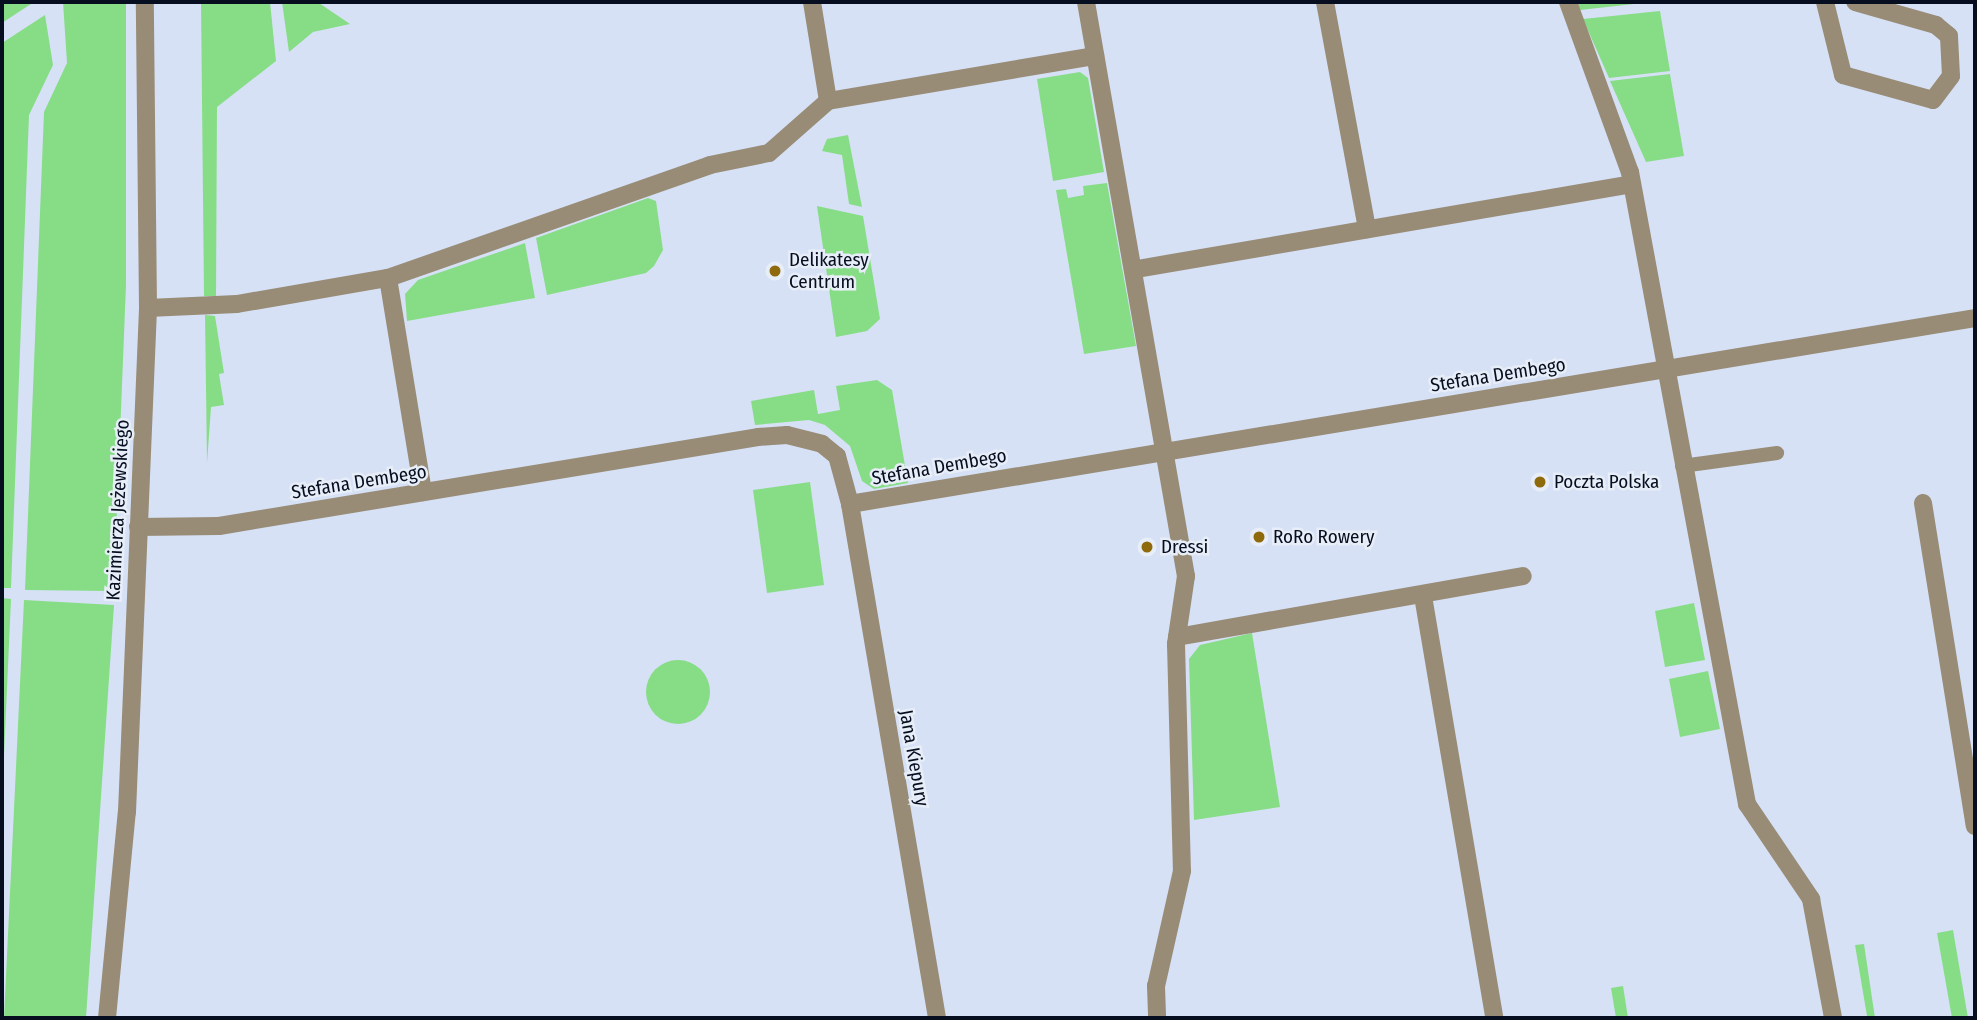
<!DOCTYPE html>
<html>
<head>
<meta charset="utf-8">
<style>
  body { margin:0 }
  #map { position:relative; width:1977px; height:1020px; overflow:hidden; background:#d6e1f6; font-family:"Fira Sans Condensed",sans-serif }
  div>[style] { position:absolute }
  .green>* { inset:0; background:#87dd86 }
  .round { border-radius:50% }
  .lane>* { height:14px; margin:-7px; padding:0 7px; transform-origin:7px; border-radius:7px; background:#988c76 }
  .street>* { height:18px; margin:-9px; padding:0 9px; transform-origin:9px; border-radius:9px; background:#988c76 }
  .dots>* { width:19px; height:19px; translate:-50% -50%; box-sizing:border-box; border:4px solid #e8eef8; border-radius:50% }
  span { translate:-50% -50%; white-space:nowrap; text-align:center; line-height:1.15; -webkit-text-stroke:5px #e8eef8; paint-order:stroke }
  .poi-label { font-size:19px; color:#060e1f }
  .left { translate:0 -50%; text-align:left }
  .street-label { font-size:19px; color:#060e1f }
  .frame { position:absolute; inset:0; border:4px solid #060e1f; pointer-events:none }
</style>
</head>
<body>
<div id="map">
  <div class="green">
    <div style="clip-path:polygon(2px 2px,34px 2px,2px 23px)"></div>
    <div style="clip-path:polygon(63px 2px,126px 2px,126px 285px,114px 585px,108px 591px,25px 590px,44px 112px,67px 63px)"></div>
    <div style="clip-path:polygon(270px 2px,276px 61px,217px 107px,216px 296px,204px 296px,201px 3px)"></div>
    <div style="clip-path:polygon(282px 2px,319px 3px,350px 24px,313px 32px,289px 52px)"></div>
    <div style="clip-path:polygon(1577px 2px,1652px 2px,1580px 10px)"></div>
    <div style="clip-path:polygon(1660px 11px,1670px 71px,1609px 78px,1583px 19px)"></div>
    <div style="clip-path:polygon(45px 15px,53px 65px,29px 115px,11px 588px,2px 588px,2px 43px)"></div>
    <div style="clip-path:polygon(1080px 72px,1088px 78px,1104px 172px,1053px 181px,1037px 79px)"></div>
    <div style="clip-path:polygon(1670px 74px,1684px 156px,1646px 162px,1610px 81px)"></div>
    <div style="clip-path:polygon(848px 135px,862px 207px,849px 204px,842px 155px,822px 151px,827px 139px)"></div>
    <div style="clip-path:polygon(1107px 183px,1136px 346px,1084px 354px,1056px 190px,1066px 189px,1068px 198px,1084px 195px,1083px 186px)"></div>
    <div style="clip-path:polygon(648px 198px,656px 201px,663px 250px,654px 266px,646px 273px,547px 295px,536px 238px)"></div>
    <div style="clip-path:polygon(817px 206px,863px 216px,880px 319px,867px 331px,836px 337px)"></div>
    <div style="clip-path:polygon(525px 243px,535px 298px,407px 321px,405px 294px,418px 280px)"></div>
    <div style="clip-path:polygon(205px 315px,215px 316px,224px 373px,219px 374px,224px 405px,211px 407px,207px 463px)"></div>
    <div style="clip-path:polygon(877px 380px,892px 390px,908px 483px,874px 489px,862px 481px,850px 446px,825px 425px,809px 420px,755px 425px,751px 401px,814px 390px,818px 414px,840px 410px,836px 386px)"></div>
    <div style="clip-path:polygon(810px 482px,824px 585px,767px 593px,753px 490px)"></div>
    <div style="clip-path:polygon(2px 598px,11px 599px,2px 801px)"></div>
    <div style="clip-path:polygon(24px 600px,114px 605px,86px 1018px,4px 1018px)"></div>
    <div style="clip-path:polygon(1694px 603px,1705px 660px,1665px 667px,1655px 611px)"></div>
    <div style="clip-path:polygon(1252px 633px,1280px 807px,1194px 820px,1189px 659px,1200px 645px)"></div>
    <div class="round" style="left:646px;top:660px;width:64px;height:64px"></div>
    <div style="clip-path:polygon(1708px 671px,1720px 729px,1680px 737px,1669px 679px)"></div>
    <div style="clip-path:polygon(1953px 930px,1968px 1018px,1952px 1018px,1937px 933px)"></div>
    <div style="clip-path:polygon(1864px 944px,1875px 1018px,1856px 1018px,1867px 1016px,1855px 945px)"></div>
    <div style="clip-path:polygon(1623px 986px,1628px 1018px,1616px 1018px,1611px 988px)"></div>
  </div>
  <div class="lane">
    <div style="left:1682px;top:466px;width:96px;rotate:-7.8deg"></div>
  </div>
  <div class="street">
    <div style="left:812px;top:2px;width:100px;rotate:80.8deg"></div>
    <div style="left:828px;top:101px;width:271px;rotate:-9.6deg"></div>
    <div style="left:1086px;top:2px;width:583px;rotate:80.12deg"></div>
    <div style="left:1186px;top:576px;width:69px;rotate:98.4deg"></div>
    <div style="left:1176px;top:644px;width:227px;rotate:88.5deg"></div>
    <div style="left:1182px;top:871px;width:118px;rotate:102.7deg"></div>
    <div style="left:1156px;top:986px;width:32px;rotate:88deg"></div>
    <div style="left:1325px;top:2px;width:231px;rotate:79.5deg"></div>
    <div style="left:1568px;top:2px;width:181px;rotate:70deg"></div>
    <div style="left:1630px;top:172px;width:643px;rotate:79.51deg"></div>
    <div style="left:1747px;top:804px;width:115px;rotate:56deg"></div>
    <div style="left:1811px;top:899px;width:121px;rotate:79.5deg"></div>
    <div style="left:1825px;top:2px;width:75px;rotate:76.1deg"></div>
    <div style="left:1843px;top:75px;width:93px;rotate:15.5deg"></div>
    <div style="left:1933px;top:100px;width:30px;rotate:-53deg"></div>
    <div style="left:1951px;top:76px;width:40px;rotate:-92.9deg"></div>
    <div style="left:1949px;top:36px;width:17px;rotate:-140deg"></div>
    <div style="left:1936px;top:25px;width:84px;rotate:-164.1deg"></div>
    <div style="left:1137px;top:269px;width:502px;rotate:-9.74deg"></div>
    <div style="left:388px;top:278px;width:217px;rotate:80.7deg"></div>
    <div style="left:148px;top:308px;width:89px;rotate:-2.6deg"></div>
    <div style="left:237px;top:304px;width:153px;rotate:-9.8deg"></div>
    <div style="left:388px;top:278px;width:341px;rotate:-19.3deg"></div>
    <div style="left:710px;top:165px;width:60px;rotate:-11.5deg"></div>
    <div style="left:769px;top:153px;width:79px;rotate:-41.4deg"></div>
    <div style="left:1923px;top:503px;width:327px;rotate:80.9deg"></div>
    <div style="left:850px;top:504px;width:1140px;rotate:-9.39deg"></div>
    <div style="left:138px;top:527px;width:81px;rotate:-0.7deg"></div>
    <div style="left:219px;top:526px;width:546px;rotate:-9.38deg"></div>
    <div style="left:758px;top:437px;width:29px;rotate:-4deg"></div>
    <div style="left:787px;top:435px;width:36px;rotate:14deg"></div>
    <div style="left:822px;top:444px;width:19px;rotate:39deg"></div>
    <div style="left:837px;top:456px;width:50px;rotate:74.8deg"></div>
    <div style="left:850px;top:504px;width:521px;rotate:80.39deg"></div>
    <div style="left:1423px;top:596px;width:428px;rotate:80.4deg"></div>
    <div style="left:1177px;top:637px;width:351px;rotate:-10deg"></div>
    <div style="left:107px;top:1018px;width:207px;rotate:-84.5deg"></div>
    <div style="left:127px;top:812px;width:504px;rotate:-87.61deg"></div>
    <div style="left:148px;top:308px;width:306px;rotate:-90.6deg"></div>
  </div>
  <div class="dots">
    <div style="left:775px;top:271px;background:#8e6a0d"></div>
    <div style="left:1540px;top:482px;background:#8e6a0d"></div>
    <div style="left:1259px;top:537px;background:#8e6a0d"></div>
    <div style="left:1147px;top:547px;background:#8e6a0d"></div>
  </div>
  <div class="poi-label">
    <span class="left" style="left:789px;top:271px">Delikatesy<br>Centrum</span>
    <span class="left" style="left:1554px;top:482px">Poczta Polska</span>
    <span class="left" style="left:1273px;top:537px">RoRo Rowery</span>
    <span class="left" style="left:1161px;top:547px">Dressi</span>
  </div>
  <div class="street-label">
    <span style="left:1498px;top:375px;rotate:-9deg">Stefana Dembego</span>
    <span style="left:939px;top:467px;rotate:-10deg">Stefana Dembego</span>
    <span style="left:359px;top:482px;rotate:-9deg">Stefana Dembego</span>
    <span style="left:118px;top:510px;rotate:-87deg">Kazimierza Jeżewskiego</span>
    <span style="left:914px;top:758px;rotate:80deg">Jana Kiepury</span>
  </div>
  <div class="frame"></div>
</div>
</body>
</html>
